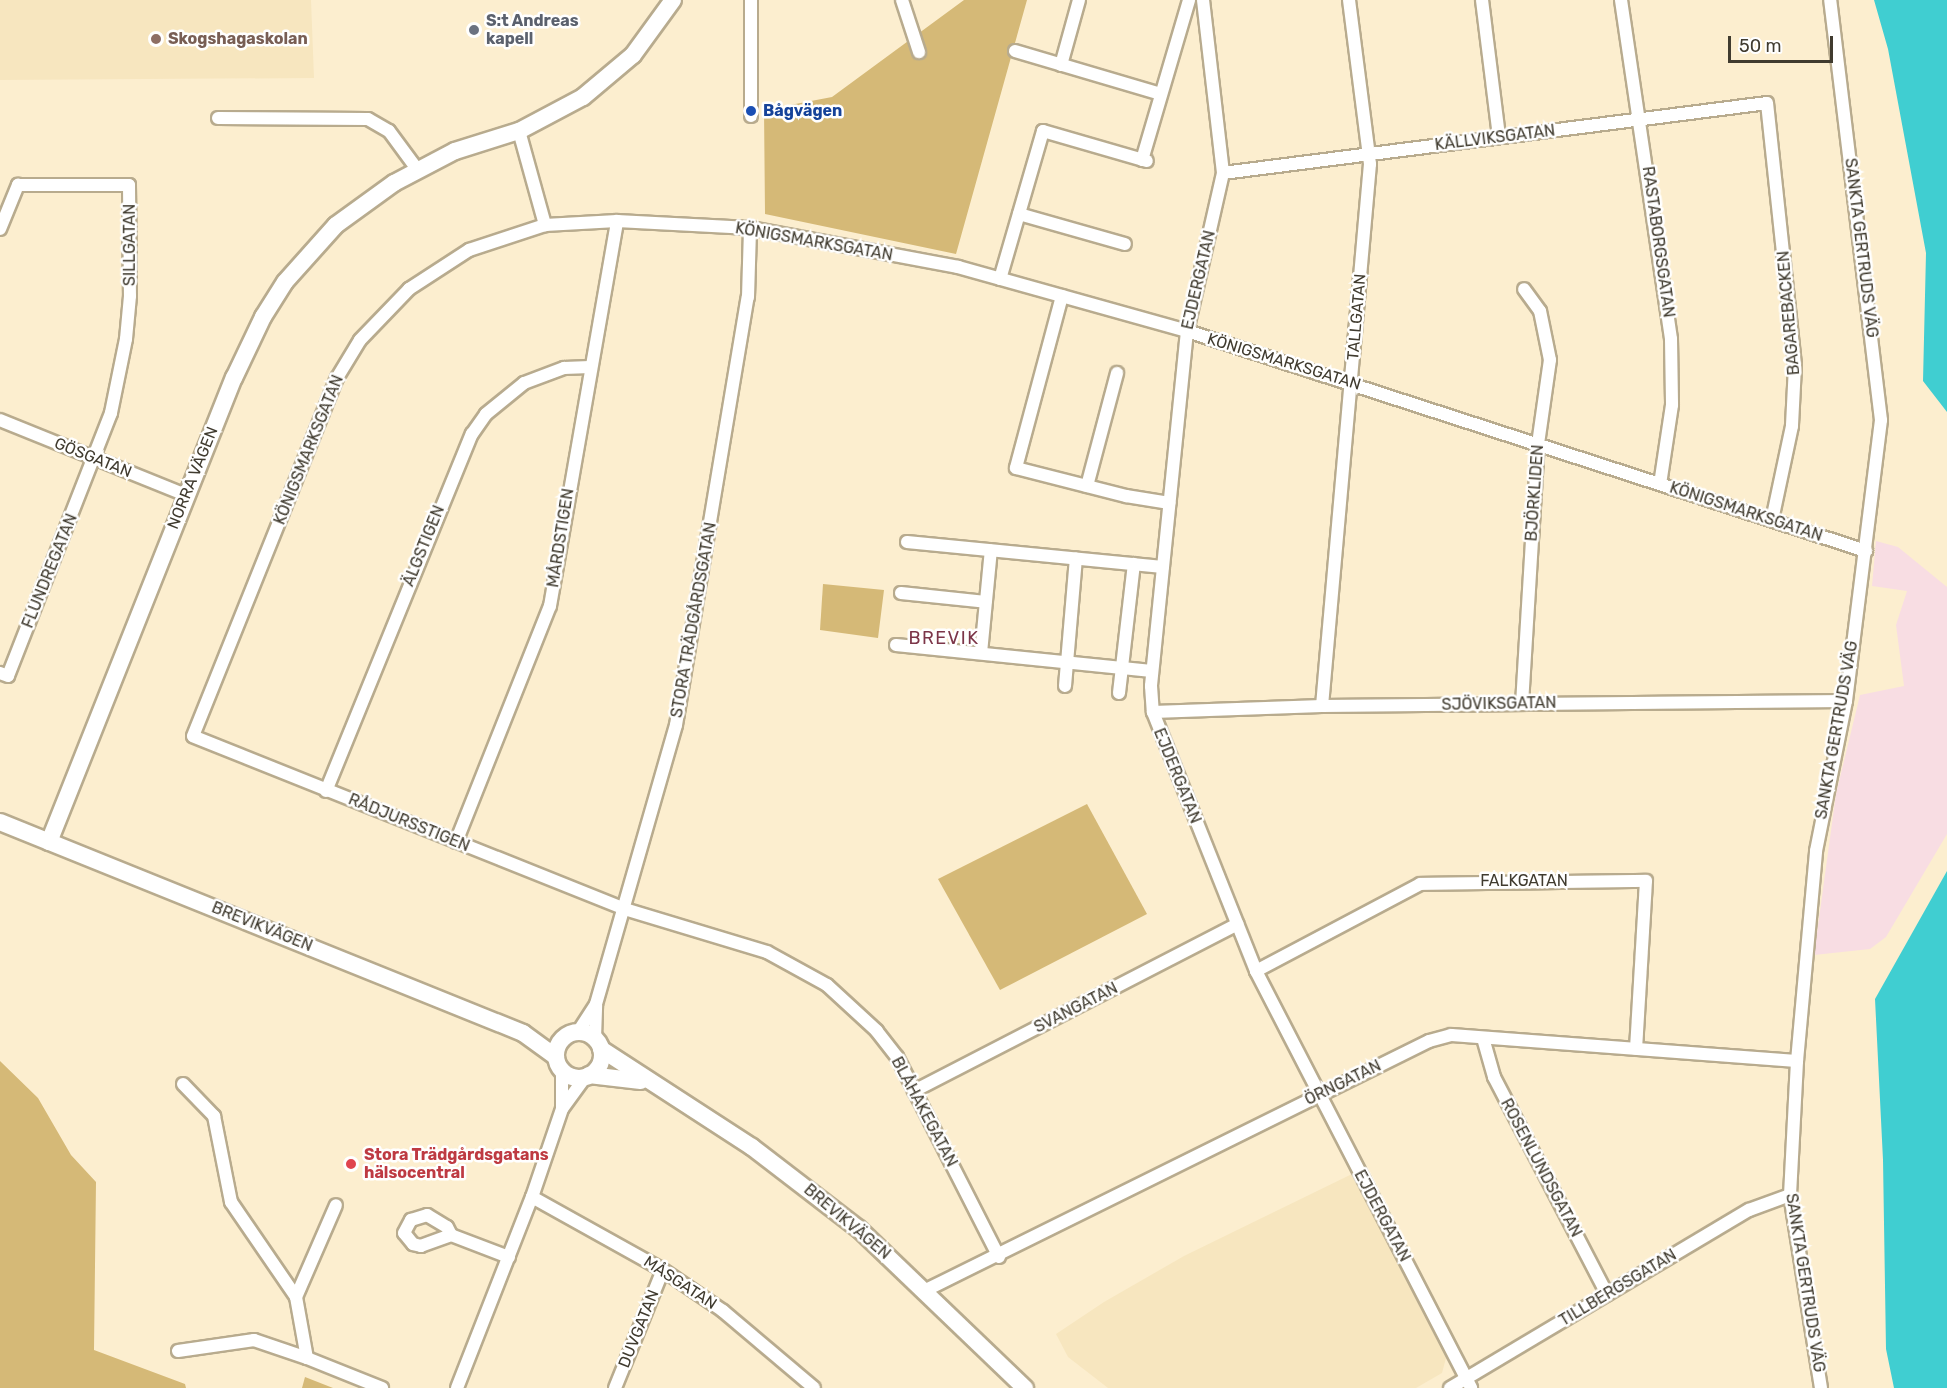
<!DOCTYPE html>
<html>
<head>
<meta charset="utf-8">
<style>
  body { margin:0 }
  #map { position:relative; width:1947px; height:1388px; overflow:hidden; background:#fceecf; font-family:Rubik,sans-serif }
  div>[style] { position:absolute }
  .industrial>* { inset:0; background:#f8dde3 }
  .built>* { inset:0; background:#f7e6bf }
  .green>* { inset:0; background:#d5b977 }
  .water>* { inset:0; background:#40ced1 }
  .roads { filter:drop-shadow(2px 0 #b8ab8e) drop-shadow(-2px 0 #b8ab8e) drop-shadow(0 2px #b8ab8e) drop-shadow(0 -2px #b8ab8e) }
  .minor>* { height:12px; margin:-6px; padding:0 6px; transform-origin:6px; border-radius:6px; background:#fff }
  .tertiary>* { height:16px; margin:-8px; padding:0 8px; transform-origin:8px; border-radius:8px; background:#fff }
  .tertiary>.ring { margin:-8px; padding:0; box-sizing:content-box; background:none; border:16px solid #fff; border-radius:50% }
  .dots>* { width:16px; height:16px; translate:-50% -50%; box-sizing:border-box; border:3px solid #fff; border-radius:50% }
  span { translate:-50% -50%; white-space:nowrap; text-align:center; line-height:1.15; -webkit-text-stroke:5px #fff; paint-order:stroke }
  .worship-label { font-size:16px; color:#5b616d; font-weight:700 }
  .left { translate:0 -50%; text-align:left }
  .education-label { font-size:16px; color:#785e54; font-weight:700 }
  .transit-label { font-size:16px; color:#164399; font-weight:700 }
  .street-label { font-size:16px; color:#403b2f }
  .health-label { font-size:16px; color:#be3a42; font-weight:700 }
  .neighbourhood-label { font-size:18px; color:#7c3548; letter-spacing:1.5px }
  .scale { position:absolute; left:1728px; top:36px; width:105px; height:27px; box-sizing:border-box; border:3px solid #403b2f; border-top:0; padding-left:8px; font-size:18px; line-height:21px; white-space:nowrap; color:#403b2f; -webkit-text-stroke:4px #fff; paint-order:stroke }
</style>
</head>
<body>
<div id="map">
  <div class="industrial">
    <div style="clip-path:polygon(1876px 541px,1898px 547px,1947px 587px,1947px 834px,1886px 937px,1870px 949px,1814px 955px,1836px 794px,1860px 695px,1904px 686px,1896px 625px,1907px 591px,1872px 586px)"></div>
  </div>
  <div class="built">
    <div style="clip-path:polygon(0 0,311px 0,314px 78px,0 80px)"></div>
    <div style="clip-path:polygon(1352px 1174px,1446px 1358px,1442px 1373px,1416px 1388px,1108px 1388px,1068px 1357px,1056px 1334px,1104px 1302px,1184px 1256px)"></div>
  </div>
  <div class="green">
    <div style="clip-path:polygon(964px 0,1027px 0,956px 254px,765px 214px,764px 110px,832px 97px)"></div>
    <div style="clip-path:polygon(823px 584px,884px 590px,878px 638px,820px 630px)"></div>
    <div style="clip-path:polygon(1087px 804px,1147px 914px,1000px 990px,938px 879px)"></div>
    <div style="clip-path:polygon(0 1061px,38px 1098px,71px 1155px,96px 1182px,94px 1350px,185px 1384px,186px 1388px,0 1388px)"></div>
    <div style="clip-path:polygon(305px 1377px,333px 1388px,302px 1388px)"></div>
  </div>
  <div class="water">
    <div style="clip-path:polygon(1874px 0,1947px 0,1947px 412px,1923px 381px,1926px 253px,1888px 49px)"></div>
    <div style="clip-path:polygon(1947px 871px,1947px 1388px,1894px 1388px,1886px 1349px,1883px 1160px,1875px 999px)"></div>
  </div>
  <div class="roads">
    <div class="minor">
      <div style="left:902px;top:0;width:55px;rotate:71.9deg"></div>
      <div style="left:1203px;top:0;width:174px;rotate:83.4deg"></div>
      <div style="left:1223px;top:173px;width:162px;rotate:102.8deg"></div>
      <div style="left:1187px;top:331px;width:357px;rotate:95.8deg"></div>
      <div style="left:1151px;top:686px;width:26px;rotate:86deg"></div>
      <div style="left:1153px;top:712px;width:279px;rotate:68.3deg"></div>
      <div style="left:1256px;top:971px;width:469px;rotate:62.7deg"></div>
      <div style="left:1482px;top:0;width:138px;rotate:82.9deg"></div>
      <div style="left:1621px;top:0;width:343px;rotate:81.6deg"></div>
      <div style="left:1671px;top:339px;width:66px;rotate:89.1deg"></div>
      <div style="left:1672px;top:405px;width:80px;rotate:98.6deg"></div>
      <div style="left:1015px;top:51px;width:152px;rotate:16.4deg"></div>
      <div style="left:1061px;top:65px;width:67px;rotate:-74.5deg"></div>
      <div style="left:751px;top:116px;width:116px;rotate:-90deg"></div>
      <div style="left:218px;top:118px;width:150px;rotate:0.4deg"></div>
      <div style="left:368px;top:119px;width:24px;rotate:30deg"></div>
      <div style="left:389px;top:131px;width:47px;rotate:53.6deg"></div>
      <div style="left:519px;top:131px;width:98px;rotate:74.5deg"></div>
      <div style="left:1142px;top:160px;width:167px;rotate:-73.6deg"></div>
      <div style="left:1223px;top:173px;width:548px;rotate:-7.33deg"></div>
      <div style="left:1767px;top:103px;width:264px;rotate:83.9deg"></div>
      <div style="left:1795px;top:366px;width:60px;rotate:92.9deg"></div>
      <div style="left:1792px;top:426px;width:96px;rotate:102deg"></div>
      <div style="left:1019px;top:214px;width:110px;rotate:15.8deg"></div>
      <div style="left:0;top:229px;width:48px;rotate:-67.8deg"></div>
      <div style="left:18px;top:185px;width:111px"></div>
      <div style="left:129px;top:185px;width:111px;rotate:89.5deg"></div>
      <div style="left:130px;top:296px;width:43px;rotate:95.3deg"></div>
      <div style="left:126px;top:339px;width:76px;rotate:101.5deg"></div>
      <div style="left:111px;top:413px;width:282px;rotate:111.4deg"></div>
      <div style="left:8px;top:676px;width:9px;rotate:-159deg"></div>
      <div style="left:1000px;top:279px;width:154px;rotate:-73.8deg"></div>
      <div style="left:1043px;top:131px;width:108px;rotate:16.1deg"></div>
      <div style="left:1062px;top:296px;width:178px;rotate:105deg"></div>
      <div style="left:1016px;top:468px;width:114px;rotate:14.3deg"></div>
      <div style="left:1126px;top:496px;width:44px;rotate:9.2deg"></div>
      <div style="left:0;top:420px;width:201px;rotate:22deg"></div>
      <div style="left:1087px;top:486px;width:117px;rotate:-75.1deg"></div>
      <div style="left:907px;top:542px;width:257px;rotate:5.6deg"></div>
      <div style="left:901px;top:593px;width:85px;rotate:6deg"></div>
      <div style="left:896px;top:645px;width:257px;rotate:5.8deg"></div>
      <div style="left:981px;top:653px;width:103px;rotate:-84.5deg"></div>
      <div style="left:1065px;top:686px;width:128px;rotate:-85.1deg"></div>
      <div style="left:1119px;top:693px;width:130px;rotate:-83.4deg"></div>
      <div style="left:1522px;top:704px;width:260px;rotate:-86.5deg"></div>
      <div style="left:1538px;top:444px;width:85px;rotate:-81.9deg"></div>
      <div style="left:1550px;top:360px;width:50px;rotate:-101.5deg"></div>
      <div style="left:1540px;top:311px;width:27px;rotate:-126deg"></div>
      <div style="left:1322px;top:706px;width:544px;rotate:-84.94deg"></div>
      <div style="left:1370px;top:164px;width:165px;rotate:-97.3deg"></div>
      <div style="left:1153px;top:712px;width:169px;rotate:-2deg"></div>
      <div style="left:1322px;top:706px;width:524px;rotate:-0.55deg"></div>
      <div style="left:326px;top:791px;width:386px;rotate:-67.8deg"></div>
      <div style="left:472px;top:434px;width:24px;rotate:-55deg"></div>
      <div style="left:486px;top:414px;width:49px;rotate:-39.2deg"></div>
      <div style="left:524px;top:383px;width:43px;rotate:-20.6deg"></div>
      <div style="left:564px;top:368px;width:26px;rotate:-2deg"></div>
      <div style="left:456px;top:842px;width:254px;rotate:-68.3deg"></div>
      <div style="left:550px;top:606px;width:391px;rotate:-80.1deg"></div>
      <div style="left:1256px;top:971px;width:186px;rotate:-27.9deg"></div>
      <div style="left:1420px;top:884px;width:226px;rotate:-0.8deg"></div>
      <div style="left:1646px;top:881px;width:168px;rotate:93.4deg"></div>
      <div style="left:578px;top:1032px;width:33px;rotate:-57deg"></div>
      <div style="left:596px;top:1004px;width:290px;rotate:-74deg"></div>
      <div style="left:676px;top:725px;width:434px;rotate:-80.5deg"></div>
      <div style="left:748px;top:297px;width:69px;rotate:-88.3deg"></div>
      <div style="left:595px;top:1038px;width:33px;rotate:-88deg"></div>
      <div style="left:1483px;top:1038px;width:41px;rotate:74.2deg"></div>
      <div style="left:1494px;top:1077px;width:245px;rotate:62.5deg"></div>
      <div style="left:562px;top:1069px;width:39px;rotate:90deg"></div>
      <div style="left:183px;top:1084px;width:45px;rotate:45.9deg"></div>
      <div style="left:214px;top:1116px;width:88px;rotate:78.8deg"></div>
      <div style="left:231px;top:1202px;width:115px;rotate:55.6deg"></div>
      <div style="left:296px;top:1297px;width:62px;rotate:79.8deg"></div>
      <div style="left:307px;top:1358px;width:81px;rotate:21.8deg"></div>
      <div style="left:914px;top:1091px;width:364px;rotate:-27.3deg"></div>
      <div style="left:532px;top:1197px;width:150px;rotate:29.1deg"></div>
      <div style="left:663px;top:1270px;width:73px;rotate:34.3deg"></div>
      <div style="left:723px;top:1311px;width:119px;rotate:40.2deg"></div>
      <div style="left:451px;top:1235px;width:32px;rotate:160deg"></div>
      <div style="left:421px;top:1246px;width:8px;rotate:-166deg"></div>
      <div style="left:413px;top:1244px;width:14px;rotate:-129deg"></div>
      <div style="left:404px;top:1233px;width:15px;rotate:-62deg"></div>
      <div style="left:411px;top:1220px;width:17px;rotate:-17deg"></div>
      <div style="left:427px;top:1215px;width:23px;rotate:31deg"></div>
      <div style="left:447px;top:1227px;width:9px;rotate:63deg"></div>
      <div style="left:451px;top:1235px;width:62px;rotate:20.8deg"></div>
      <div style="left:999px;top:1257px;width:225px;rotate:-117deg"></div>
      <div style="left:897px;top:1057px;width:33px;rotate:-128deg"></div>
      <div style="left:877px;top:1031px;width:68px;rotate:-137.4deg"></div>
      <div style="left:827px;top:985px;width:68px;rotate:-151.2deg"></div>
      <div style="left:767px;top:952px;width:148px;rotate:-163.2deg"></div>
      <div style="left:625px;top:909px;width:465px;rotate:-158.2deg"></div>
      <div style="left:193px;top:736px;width:386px;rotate:-68.1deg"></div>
      <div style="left:337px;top:378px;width:44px;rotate:-58.8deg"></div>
      <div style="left:360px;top:340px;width:71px;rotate:-46.1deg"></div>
      <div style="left:409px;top:289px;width:72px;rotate:-33deg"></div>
      <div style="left:469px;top:250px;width:80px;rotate:-18.2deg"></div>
      <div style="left:545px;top:225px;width:72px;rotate:-3.2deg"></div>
      <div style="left:617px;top:221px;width:133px;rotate:3deg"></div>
      <div style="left:750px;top:228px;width:212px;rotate:10.6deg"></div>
      <div style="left:958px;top:267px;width:238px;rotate:15.6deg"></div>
      <div style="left:1187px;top:331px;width:714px;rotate:17.95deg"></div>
      <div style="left:926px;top:1290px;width:561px;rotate:-26.34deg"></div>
      <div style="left:1429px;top:1041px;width:23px;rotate:-15deg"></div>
      <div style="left:1451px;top:1035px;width:347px;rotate:4.3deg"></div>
      <div style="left:296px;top:1297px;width:100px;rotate:-66.5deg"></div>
      <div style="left:178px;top:1351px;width:77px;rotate:-8.2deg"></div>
      <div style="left:254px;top:1340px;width:56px;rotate:18.8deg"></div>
      <div style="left:457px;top:1388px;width:205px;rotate:-68.6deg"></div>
      <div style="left:532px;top:1197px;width:93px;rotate:-71.2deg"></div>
      <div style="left:562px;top:1109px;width:39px;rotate:-54deg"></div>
      <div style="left:615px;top:1388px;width:127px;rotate:-67.9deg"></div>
      <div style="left:1450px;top:1388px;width:348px;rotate:-30.8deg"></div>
      <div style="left:1749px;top:1210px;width:44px;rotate:-20.1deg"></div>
      <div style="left:1821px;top:1388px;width:195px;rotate:-99.1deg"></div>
      <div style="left:1790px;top:1195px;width:134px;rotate:-87deg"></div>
      <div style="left:1797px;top:1061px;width:211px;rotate:-84.8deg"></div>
      <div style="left:1816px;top:851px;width:153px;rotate:-78.7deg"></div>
      <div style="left:1846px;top:701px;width:283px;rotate:-82.9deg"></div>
      <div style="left:1881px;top:420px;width:423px;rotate:-96.9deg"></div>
    </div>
    <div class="tertiary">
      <div style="left:0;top:822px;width:564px;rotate:21.97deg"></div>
      <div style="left:523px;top:1033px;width:41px;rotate:36deg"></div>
      <div style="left:49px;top:842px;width:500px;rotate:-68.3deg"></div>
      <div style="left:234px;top:378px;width:68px;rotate:-64.6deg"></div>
      <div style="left:263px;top:317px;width:41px;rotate:-57.8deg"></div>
      <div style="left:285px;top:282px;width:76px;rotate:-48.2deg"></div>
      <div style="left:336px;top:225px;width:72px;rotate:-35.9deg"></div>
      <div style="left:394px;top:183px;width:69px;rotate:-27.7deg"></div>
      <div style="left:455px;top:151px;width:67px;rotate:-17.4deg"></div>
      <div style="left:519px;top:131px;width:72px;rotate:-28deg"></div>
      <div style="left:583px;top:97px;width:65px;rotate:-40deg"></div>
      <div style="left:633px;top:55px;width:68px;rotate:-54deg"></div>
      <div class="ring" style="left:556px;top:1032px;width:30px;height:30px"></div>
      <div style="left:601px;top:1049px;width:180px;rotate:33deg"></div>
      <div style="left:752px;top:1147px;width:135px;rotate:37.5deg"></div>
      <div style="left:859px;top:1229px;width:230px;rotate:43.8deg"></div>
      <div style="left:589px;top:1075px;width:52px;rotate:6.6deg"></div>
    </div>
  </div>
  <div class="dots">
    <div style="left:474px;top:30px;background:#6b7280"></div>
    <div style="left:156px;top:39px;background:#8d6e63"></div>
    <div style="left:751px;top:111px;background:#1a4fb4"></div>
    <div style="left:351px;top:1164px;background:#e0444e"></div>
  </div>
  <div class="worship-label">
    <span class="left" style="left:486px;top:30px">S:t Andreas<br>kapell</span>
  </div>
  <div class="education-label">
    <span class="left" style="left:168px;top:39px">Skogshagaskolan</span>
  </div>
  <div class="transit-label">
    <span class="left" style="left:763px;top:111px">Bågvägen</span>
  </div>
  <div class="street-label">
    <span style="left:1495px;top:138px;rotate:-7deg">KÄLLVIKSGATAN</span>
    <span style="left:814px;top:242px;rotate:10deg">KÖNIGSMARKSGATAN</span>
    <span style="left:1658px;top:242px;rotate:82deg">RASTABORGSGATAN</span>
    <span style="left:130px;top:245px;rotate:-90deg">SILLGATAN</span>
    <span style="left:1861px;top:248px;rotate:83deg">SANKTA GERTRUDS VÄG</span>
    <span style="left:1199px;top:280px;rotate:-77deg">EJDERGATAN</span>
    <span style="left:1789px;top:313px;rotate:-95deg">BAGAREBACKEN</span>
    <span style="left:1357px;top:317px;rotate:-85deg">TALLGATAN</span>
    <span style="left:1284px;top:362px;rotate:17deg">KÖNIGSMARKSGATAN</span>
    <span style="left:309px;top:450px;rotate:-68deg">KÖNIGSMARKSGATAN</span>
    <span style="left:93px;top:458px;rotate:22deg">GÖSGATAN</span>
    <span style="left:193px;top:478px;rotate:-68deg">NORRA VÄGEN</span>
    <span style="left:1535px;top:493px;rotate:-86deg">BJÖRKLIDEN</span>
    <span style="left:1746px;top:512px;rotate:18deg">KÖNIGSMARKSGATAN</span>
    <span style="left:561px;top:538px;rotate:-81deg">MÅRDSTIGEN</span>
    <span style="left:424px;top:546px;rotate:-68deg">ÄLGSTIGEN</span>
    <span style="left:50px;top:571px;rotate:-68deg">FLUNDREGATAN</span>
    <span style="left:694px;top:620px;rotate:-80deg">STORA TRÄDGÅRDSGATAN</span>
    <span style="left:1499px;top:704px;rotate:-1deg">SJÖVIKSGATAN</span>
    <span style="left:1837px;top:730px;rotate:-80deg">SANKTA GERTRUDS VÄG</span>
    <span style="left:1177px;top:776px;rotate:68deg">EJDERGATAN</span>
    <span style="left:409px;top:823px;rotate:22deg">RÅDJURSSTIGEN</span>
    <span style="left:1524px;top:881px">FALKGATAN</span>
    <span style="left:262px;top:927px;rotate:22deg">BREVIKVÄGEN</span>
    <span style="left:1076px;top:1008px;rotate:-27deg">SVANGATAN</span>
    <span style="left:1343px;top:1083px;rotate:-26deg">ÖRNGATAN</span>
    <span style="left:924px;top:1112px;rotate:62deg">BLÅHAKEGATAN</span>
    <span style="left:1541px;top:1168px;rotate:62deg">ROSENLUNDSGATAN</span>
    <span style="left:1382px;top:1216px;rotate:62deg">EJDERGATAN</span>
    <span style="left:847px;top:1222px;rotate:40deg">BREVIKVÄGEN</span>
    <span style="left:680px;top:1283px;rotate:33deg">MÅSGATAN</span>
    <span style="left:1805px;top:1283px;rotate:81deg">SANKTA GERTRUDS VÄG</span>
    <span style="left:1618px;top:1288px;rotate:-31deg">TILLBERGSGATAN</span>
    <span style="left:639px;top:1329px;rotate:-68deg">DUVGATAN</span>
  </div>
  <div class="health-label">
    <span class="left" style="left:364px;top:1164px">Stora Trädgårdsgatans<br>hälsocentral</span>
  </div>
  <div class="neighbourhood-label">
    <span style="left:944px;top:638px">BREVIK</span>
  </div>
  <div class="scale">50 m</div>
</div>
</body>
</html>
